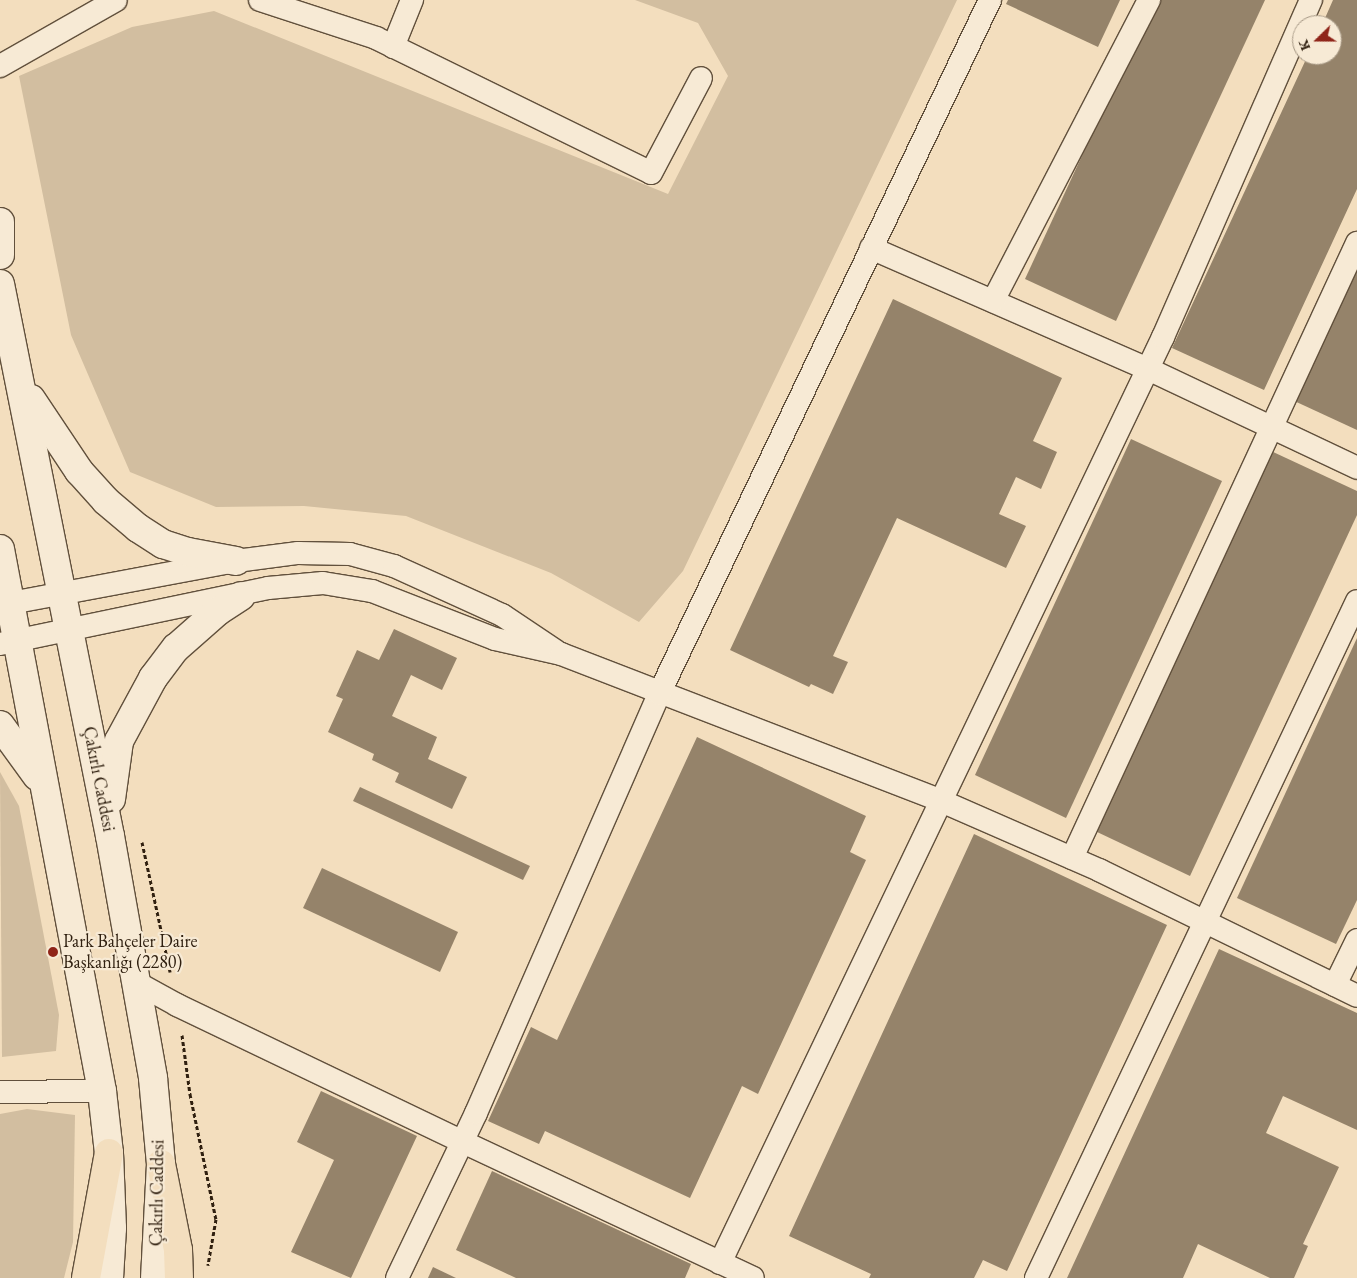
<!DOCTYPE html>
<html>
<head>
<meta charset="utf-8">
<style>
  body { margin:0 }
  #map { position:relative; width:1357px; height:1278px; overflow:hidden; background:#f3debe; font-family:"EB Garamond",serif }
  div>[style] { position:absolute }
  .green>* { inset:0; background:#d2bea0 }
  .building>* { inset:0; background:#95836a }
  .path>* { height:3px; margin-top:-1.5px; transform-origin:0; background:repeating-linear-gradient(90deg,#302010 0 4px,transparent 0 6.5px) }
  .roads { filter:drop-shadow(1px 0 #61503c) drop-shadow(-1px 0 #61503c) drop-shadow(0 1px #61503c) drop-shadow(0 -1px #61503c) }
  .street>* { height:22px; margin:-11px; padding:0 11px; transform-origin:11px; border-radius:11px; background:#f7ead5 }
  .secondary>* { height:28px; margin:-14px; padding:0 14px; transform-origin:14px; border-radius:14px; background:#f7ead5 }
  .highway>* { height:28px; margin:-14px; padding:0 14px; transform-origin:14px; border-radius:14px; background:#f3debe }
  .dots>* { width:14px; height:14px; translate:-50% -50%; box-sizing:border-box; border:2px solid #f7ead5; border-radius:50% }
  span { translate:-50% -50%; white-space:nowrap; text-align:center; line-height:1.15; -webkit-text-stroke:4.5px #f7ead5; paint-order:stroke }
  .street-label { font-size:18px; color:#302010 }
  .poi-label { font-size:18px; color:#302010 }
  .left { translate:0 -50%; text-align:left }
  .north { position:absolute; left:1292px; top:15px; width:50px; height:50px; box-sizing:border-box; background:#f7ead5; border:1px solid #a79986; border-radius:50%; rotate:248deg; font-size:14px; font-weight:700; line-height:20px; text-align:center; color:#302010 }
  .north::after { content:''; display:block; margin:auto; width:18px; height:22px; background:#8f2418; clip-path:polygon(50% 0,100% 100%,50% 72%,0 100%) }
</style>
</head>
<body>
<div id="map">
  <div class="green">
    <div style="clip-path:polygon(635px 0,957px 0,683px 571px,639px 622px,551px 573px,406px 516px,304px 506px,216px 507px,130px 472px,71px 335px,19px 76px,132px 27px,214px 11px,668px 194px,728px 76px,698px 23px)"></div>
    <div style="clip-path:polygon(0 772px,19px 806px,59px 1015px,56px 1051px,2px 1057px)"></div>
    <div style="clip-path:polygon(27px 1109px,75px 1115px,73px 1242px,64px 1278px,0 1278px,0 1114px)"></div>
  </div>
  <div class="building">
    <div style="clip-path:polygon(1008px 0,1120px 0,1098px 47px,1006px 4px)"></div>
    <div style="clip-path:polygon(1154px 0,1265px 0,1116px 321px,1025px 279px)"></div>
    <div style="clip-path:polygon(1333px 0,1357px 0,1357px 189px,1264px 390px,1172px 348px,1308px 55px,1332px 55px,1332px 25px,1322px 25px)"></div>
    <div style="clip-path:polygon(1357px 256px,1357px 430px,1290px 399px)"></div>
    <div style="clip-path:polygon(893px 299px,1062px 378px,1033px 441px,1057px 452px,1041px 489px,1016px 477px,999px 514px,1026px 526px,1006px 568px,897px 518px,833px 656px,848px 662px,833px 694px,811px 684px,809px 687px,730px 650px)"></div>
    <div style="clip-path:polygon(1131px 439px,1222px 481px,1066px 818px,975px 775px)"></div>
    <div style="clip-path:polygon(1271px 451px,1357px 491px,1357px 515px,1190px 876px,1095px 831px)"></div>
    <div style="clip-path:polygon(394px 629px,457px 658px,442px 690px,411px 675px,392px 716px,437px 737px,428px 759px,467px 777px,452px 809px,395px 782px,399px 773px,372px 760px,374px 754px,328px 732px,343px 699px,336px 696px,357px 650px,379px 660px)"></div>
    <div style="clip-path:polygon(1357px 638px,1357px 900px,1336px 944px,1237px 898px)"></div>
    <div style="clip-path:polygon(697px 737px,866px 816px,850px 852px,866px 860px,758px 1094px,742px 1086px,690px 1198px,545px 1131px,539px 1144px,488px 1121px,531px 1027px,557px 1040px)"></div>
    <div style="clip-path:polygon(360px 787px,530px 866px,523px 880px,353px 801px)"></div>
    <div style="clip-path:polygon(974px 834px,1167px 925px,1007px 1271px,983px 1260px,974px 1278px,869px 1278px,871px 1274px,789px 1236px)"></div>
    <div style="clip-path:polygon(322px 868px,458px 932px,440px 972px,303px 908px)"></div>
    <div style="clip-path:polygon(1219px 949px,1357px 1013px,1357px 1130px,1283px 1096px,1266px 1133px,1339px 1167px,1303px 1244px,1308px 1246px,1294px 1278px,1270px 1278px,1198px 1244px,1183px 1278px,1067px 1278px)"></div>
    <div style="clip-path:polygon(321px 1091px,417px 1136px,351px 1278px,291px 1252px,334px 1160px,297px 1142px)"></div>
    <div style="clip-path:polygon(492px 1171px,691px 1264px,685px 1278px,516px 1278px,456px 1250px)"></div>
    <div style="clip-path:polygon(433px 1267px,456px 1278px,428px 1278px)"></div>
  </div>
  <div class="path">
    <div style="left:142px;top:842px;width:133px;rotate:77.8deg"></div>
    <div style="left:182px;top:1035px;width:60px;rotate:82.3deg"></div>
    <div style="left:190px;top:1094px;width:128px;rotate:78.3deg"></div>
    <div style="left:216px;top:1219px;width:47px;rotate:99.9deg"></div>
  </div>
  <div class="roads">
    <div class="street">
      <div style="left:260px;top:0;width:122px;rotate:18.1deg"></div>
      <div style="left:376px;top:38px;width:306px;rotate:26.1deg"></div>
      <div style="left:651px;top:173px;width:107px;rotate:-62.2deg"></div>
      <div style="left:393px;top:47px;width:51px;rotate:-68deg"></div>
      <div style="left:0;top:66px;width:133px;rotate:-29.6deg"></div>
      <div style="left:871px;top:248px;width:302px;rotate:23.6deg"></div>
      <div style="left:1148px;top:369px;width:231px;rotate:25.3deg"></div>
      <div style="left:993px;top:301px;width:339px;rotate:-62.6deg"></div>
      <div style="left:0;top:605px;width:240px;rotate:-10.6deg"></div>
      <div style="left:236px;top:561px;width:63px;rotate:-7.4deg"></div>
      <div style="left:298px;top:553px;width:52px;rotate:1.1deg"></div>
      <div style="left:350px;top:554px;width:46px;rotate:15.3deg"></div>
      <div style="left:394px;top:566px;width:119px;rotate:24.4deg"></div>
      <div style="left:502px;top:615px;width:65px;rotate:33.7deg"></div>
      <div style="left:0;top:644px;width:274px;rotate:-11.8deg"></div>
      <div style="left:268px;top:588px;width:55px;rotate:-5.2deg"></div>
      <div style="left:323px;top:583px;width:50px;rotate:9.3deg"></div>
      <div style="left:372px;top:591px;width:132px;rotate:21.3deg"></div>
      <div style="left:495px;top:639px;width:68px;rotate:12.8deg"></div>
      <div style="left:561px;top:654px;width:405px;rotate:21.1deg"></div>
      <div style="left:939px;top:800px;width:175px;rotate:23.6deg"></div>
      <div style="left:1099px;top:870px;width:287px;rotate:26deg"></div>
      <div style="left:1072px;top:858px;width:678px;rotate:-65.14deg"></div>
      <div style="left:137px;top:983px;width:46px;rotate:28.8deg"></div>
      <div style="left:177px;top:1005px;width:317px;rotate:25.6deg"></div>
      <div style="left:463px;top:1142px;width:320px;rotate:25.1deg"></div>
      <div style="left:1335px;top:985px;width:50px;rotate:-63.9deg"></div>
      <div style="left:0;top:1092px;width:102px;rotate:-0.6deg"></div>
      <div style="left:720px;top:1263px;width:1027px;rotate:-64.43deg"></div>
      <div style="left:1163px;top:337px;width:368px;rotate:-66.3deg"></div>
      <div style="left:397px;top:1278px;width:183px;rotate:-64.4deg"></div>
      <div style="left:476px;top:1113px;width:457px;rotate:-66.4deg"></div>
      <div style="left:659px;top:694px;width:769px;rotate:-64.5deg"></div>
      <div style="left:1036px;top:1278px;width:749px;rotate:-64.63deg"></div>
    </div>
    <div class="secondary">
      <div style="left:0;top:222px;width:33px;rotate:90deg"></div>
      <div style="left:0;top:284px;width:563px;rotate:78.73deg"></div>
      <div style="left:110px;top:836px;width:246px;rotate:79.9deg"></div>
      <div style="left:153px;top:1078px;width:86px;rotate:84.7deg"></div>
      <div style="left:161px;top:1164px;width:114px;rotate:93deg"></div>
      <div style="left:31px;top:399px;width:87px;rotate:56.3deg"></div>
      <div style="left:79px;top:471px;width:40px;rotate:48deg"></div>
      <div style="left:106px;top:501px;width:42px;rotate:40.2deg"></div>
      <div style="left:138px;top:528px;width:30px;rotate:33deg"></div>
      <div style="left:163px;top:544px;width:26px;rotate:18deg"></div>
      <div style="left:188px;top:552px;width:49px;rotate:10.6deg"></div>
      <div style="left:0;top:549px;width:552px;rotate:79.34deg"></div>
      <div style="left:102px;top:1091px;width:62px;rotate:83.6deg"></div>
      <div style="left:109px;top:1153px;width:75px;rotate:87.7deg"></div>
      <div style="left:112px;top:1228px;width:50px;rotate:93.4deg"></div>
      <div style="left:0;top:725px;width:63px;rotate:54deg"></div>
      <div style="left:111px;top:799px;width:59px;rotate:-82.1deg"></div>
      <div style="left:119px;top:741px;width:72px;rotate:-61.6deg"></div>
      <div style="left:153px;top:678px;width:38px;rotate:-53deg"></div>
      <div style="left:176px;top:648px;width:56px;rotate:-41.4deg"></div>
      <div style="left:218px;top:611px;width:27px;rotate:-33deg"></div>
    </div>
    <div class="highway">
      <div style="left:161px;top:1164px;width:88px;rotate:78.8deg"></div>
      <div style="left:178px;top:1250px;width:28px;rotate:88deg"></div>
      <div style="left:86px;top:1278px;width:127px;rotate:-79.6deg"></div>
    </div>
  </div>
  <div class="dots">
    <div style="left:53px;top:952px;background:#8f2418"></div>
  </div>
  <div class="street-label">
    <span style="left:99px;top:779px;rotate:79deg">Çakırlı Caddesi</span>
    <span style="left:157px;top:1193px;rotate:-89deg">Çakırlı Caddesi</span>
  </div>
  <div class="poi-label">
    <span class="left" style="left:63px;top:952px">Park Bahçeler Dai̇re<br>Başkanlığı (2280)</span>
  </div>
  <div class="north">K</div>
</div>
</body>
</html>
